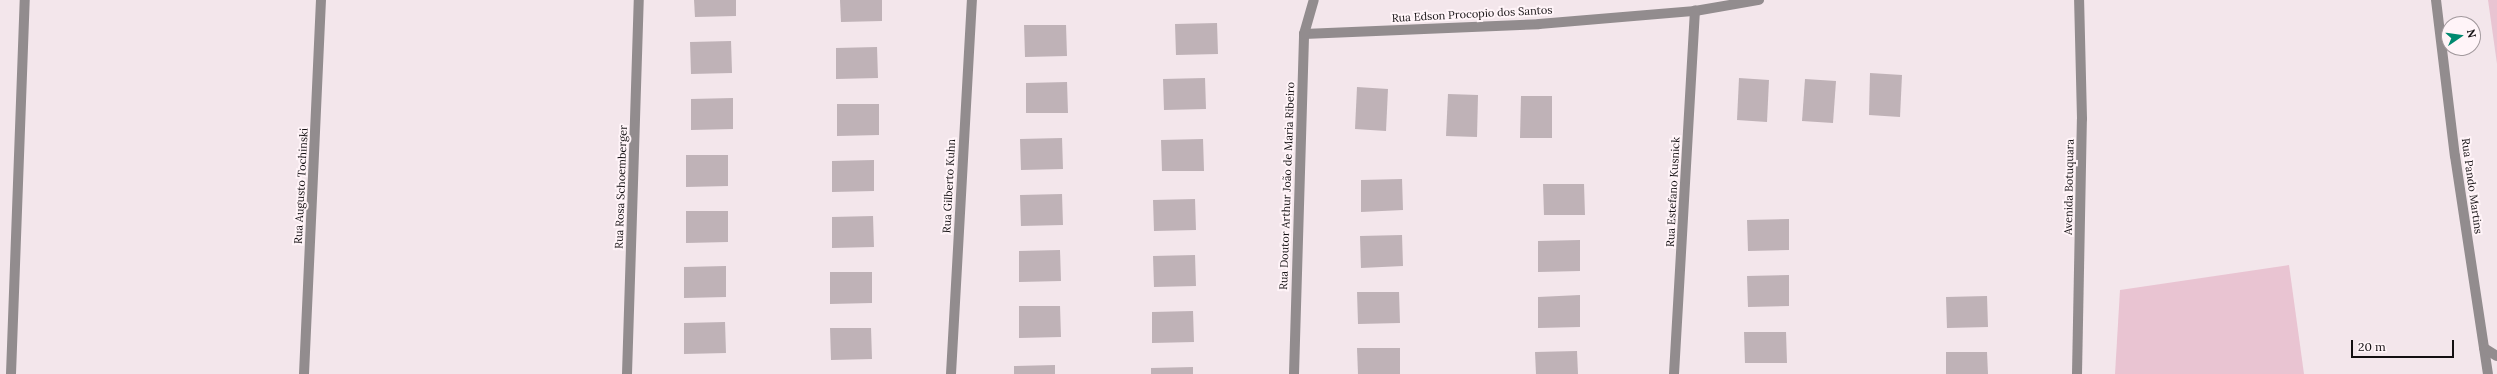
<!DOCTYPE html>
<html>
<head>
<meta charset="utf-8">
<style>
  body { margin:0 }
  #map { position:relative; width:2497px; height:374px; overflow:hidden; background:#f3e6eb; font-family:Lora,serif }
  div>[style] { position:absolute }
  .green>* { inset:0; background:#e9c4d2 }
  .building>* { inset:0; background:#bfb2b7 }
  .minor>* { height:10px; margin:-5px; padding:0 5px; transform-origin:5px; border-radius:5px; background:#928c8e }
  span { translate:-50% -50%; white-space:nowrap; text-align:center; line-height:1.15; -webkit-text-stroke:4px #fff4f8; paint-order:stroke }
  .street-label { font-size:11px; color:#130f11 }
  .north { position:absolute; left:2441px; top:16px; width:40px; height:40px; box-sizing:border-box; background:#fff4f8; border:1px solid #a1989c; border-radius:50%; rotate:77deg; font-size:11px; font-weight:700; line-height:16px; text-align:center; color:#130f11 }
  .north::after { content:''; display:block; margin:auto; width:14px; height:18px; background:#00896f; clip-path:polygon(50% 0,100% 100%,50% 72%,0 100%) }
  .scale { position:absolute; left:2351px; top:340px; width:103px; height:18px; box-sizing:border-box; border:2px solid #130f11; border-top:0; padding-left:5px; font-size:12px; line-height:14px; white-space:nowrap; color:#130f11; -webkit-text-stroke:3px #fff4f8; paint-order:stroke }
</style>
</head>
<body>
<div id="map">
  <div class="green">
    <div style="clip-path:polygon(2488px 0,2497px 0,2497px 64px)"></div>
    <div style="clip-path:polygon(2289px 265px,2304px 374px,2115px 374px,2120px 290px)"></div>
  </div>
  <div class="building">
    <div style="clip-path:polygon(694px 0,736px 0,736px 16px,695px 17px)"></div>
    <div style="clip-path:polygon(840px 0,882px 0,882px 21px,841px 22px)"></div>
    <div style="clip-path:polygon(1217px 23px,1218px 54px,1176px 55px,1175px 24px)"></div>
    <div style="clip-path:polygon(1024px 25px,1066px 25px,1067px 56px,1025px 57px)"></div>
    <div style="clip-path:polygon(731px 41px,732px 73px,691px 74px,690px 42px)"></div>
    <div style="clip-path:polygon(877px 47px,878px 78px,836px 79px,836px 48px)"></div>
    <div style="clip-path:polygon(1870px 73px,1902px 75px,1900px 117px,1869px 115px)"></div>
    <div style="clip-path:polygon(1205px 78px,1206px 109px,1164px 110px,1163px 79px)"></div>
    <div style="clip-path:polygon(1739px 78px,1769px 80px,1767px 122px,1737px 120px)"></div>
    <div style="clip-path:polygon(1805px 79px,1836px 81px,1833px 123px,1802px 121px)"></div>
    <div style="clip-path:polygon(1067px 82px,1068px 113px,1026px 113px,1026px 83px)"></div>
    <div style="clip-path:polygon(1357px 87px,1388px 89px,1386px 131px,1355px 129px)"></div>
    <div style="clip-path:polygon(1448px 94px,1478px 95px,1477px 137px,1446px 136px)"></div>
    <div style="clip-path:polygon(1521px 96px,1552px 96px,1552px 138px,1520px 138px)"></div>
    <div style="clip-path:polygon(733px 98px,733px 129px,691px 130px,691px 99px)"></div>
    <div style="clip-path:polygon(837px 104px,879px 104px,879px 135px,837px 136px)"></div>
    <div style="clip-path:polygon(1062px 138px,1063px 169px,1021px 170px,1020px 139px)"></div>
    <div style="clip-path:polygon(1203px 139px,1204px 171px,1162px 171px,1161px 140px)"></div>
    <div style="clip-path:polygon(686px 155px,728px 155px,728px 186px,686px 187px)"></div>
    <div style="clip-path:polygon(874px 160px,874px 191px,832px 192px,832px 161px)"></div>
    <div style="clip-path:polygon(1402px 179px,1403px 210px,1361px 212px,1361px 180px)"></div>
    <div style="clip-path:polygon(1543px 184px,1584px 184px,1585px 215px,1544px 215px)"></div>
    <div style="clip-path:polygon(1062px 194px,1063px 225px,1021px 226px,1020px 195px)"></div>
    <div style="clip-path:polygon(1195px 199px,1196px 230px,1154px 231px,1153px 200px)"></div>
    <div style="clip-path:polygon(686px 211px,728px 211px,728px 242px,686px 243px)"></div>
    <div style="clip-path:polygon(873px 216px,874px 247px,832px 248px,832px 217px)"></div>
    <div style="clip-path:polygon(1789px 219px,1789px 250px,1748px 251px,1747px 220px)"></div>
    <div style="clip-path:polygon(1402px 235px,1403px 266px,1361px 268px,1360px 236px)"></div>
    <div style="clip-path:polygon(1580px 240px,1580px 271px,1538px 272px,1538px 241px)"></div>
    <div style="clip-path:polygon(1060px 250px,1061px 281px,1019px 282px,1019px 251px)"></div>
    <div style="clip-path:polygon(1195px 255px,1196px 286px,1154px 287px,1153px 256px)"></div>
    <div style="clip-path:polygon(726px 266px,726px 297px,684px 298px,684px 267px)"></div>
    <div style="clip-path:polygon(830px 272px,872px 272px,872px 303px,830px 304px)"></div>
    <div style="clip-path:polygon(1789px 275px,1789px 306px,1748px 307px,1747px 276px)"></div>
    <div style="clip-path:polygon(1357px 292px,1399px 292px,1400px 323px,1358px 324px)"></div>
    <div style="clip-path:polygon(1580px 295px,1580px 327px,1538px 328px,1538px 297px)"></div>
    <div style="clip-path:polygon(1987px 296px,1988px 327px,1947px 328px,1946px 297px)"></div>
    <div style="clip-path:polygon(1019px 306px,1060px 306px,1061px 337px,1019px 338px)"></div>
    <div style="clip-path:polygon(1193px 311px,1194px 342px,1152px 343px,1152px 312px)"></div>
    <div style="clip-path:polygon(725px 322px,726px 353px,684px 354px,684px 323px)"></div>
    <div style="clip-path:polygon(830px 328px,871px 328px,872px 359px,831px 360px)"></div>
    <div style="clip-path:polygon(1744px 332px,1786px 332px,1787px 363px,1745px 363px)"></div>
    <div style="clip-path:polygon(1357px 348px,1400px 348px,1400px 374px,1358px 374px)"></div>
    <div style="clip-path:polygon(1577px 351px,1578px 374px,1536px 374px,1535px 352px)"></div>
    <div style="clip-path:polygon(1946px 352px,1987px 352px,1988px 374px,1946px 374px)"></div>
    <div style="clip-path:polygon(1055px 365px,1055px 374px,1014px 374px,1014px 366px)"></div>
    <div style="clip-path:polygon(1193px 367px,1193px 374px,1151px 374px,1151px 368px)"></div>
  </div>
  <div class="minor">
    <div style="left:2436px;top:0;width:157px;rotate:83.1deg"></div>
    <div style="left:2455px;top:156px;width:220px;rotate:81.4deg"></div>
    <div style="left:1304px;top:34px;width:235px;rotate:-2.4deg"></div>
    <div style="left:1539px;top:24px;width:157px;rotate:-4.8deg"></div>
    <div style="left:1695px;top:11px;width:65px;rotate:-9.8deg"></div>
    <div style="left:2484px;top:348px;width:15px;rotate:32deg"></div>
    <div style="left:11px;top:374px;width:374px;rotate:-87.9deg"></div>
    <div style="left:304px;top:374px;width:374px;rotate:-87.4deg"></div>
    <div style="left:627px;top:374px;width:374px;rotate:-88.2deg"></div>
    <div style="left:951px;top:374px;width:375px;rotate:-86.8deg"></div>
    <div style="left:1294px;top:374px;width:340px;rotate:-88.3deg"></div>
    <div style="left:1304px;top:34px;width:35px;rotate:-74deg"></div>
    <div style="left:1674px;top:374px;width:364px;rotate:-86.7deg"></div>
    <div style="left:2077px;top:374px;width:255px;rotate:-88.9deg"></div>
    <div style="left:2082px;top:119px;width:119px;rotate:-91.4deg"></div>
  </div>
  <div class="street-label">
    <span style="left:1472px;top:14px;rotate:-3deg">Rua Edson Procopio dos Santos</span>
    <span style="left:301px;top:186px;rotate:-87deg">Rua Augusto Tochinski</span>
    <span style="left:949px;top:186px;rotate:-87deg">Rua Gilberto Kuhn</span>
    <span style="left:1287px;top:186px;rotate:-88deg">Rua Doutor Arthur João de Maria Ribeiro</span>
    <span style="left:2472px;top:186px;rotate:82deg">Rua Pando Martins</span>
    <span style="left:621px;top:187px;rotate:-88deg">Rua Rosa Schoemberger</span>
    <span style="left:2069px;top:187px;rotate:-89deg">Avenida Botuquara</span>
    <span style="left:1673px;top:192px;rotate:-87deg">Rua Estefano Kusnick</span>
  </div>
  <div class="north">N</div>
  <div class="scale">20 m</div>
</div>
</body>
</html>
